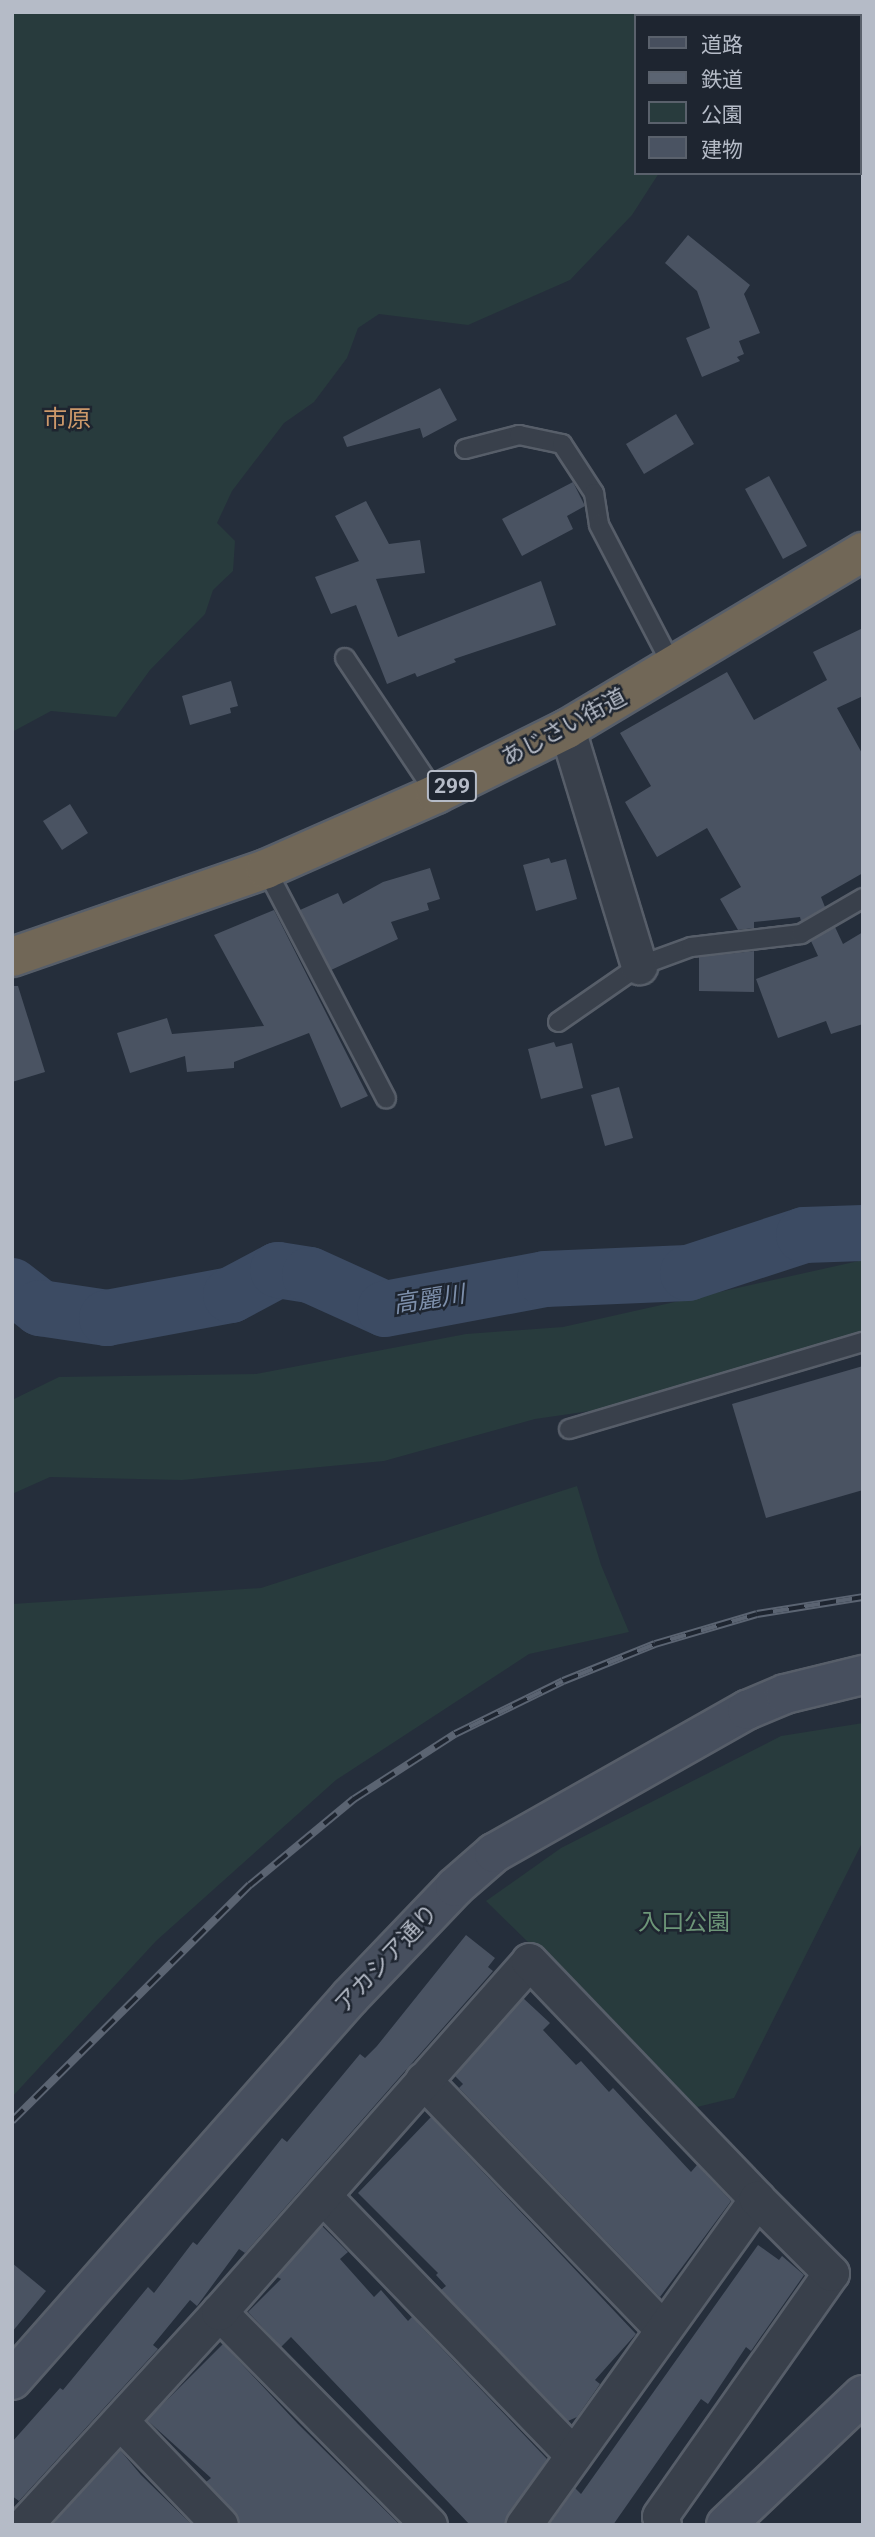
<!DOCTYPE html>
<html>
<head>
<meta charset="utf-8">
<style>
  body { margin:0 }
  #map { position:relative; width:875px; height:2537px; overflow:hidden; background:#252e3b; font-family:Roboto,"Noto Sans JP",sans-serif }
  div>[style] { position:absolute }
  .green>* { inset:0; background:#283b3d }
  .river>* { height:56px; margin:-28px; padding:0 28px; transform-origin:28px; border-radius:28px; background:#3c4b63 }
  .building>* { inset:0; background:#4a5362 }
  .roads { filter:drop-shadow(2px 0 #575e69) drop-shadow(-2px 0 #575e69) drop-shadow(0 2px #575e69) drop-shadow(0 -2px #575e69) }
  .lane>* { height:18px; margin:-9px; padding:0 9px; transform-origin:9px; border-radius:9px; background:#39404b }
  .street>* { height:35px; margin:-17.5px; padding:0 17.5px; transform-origin:17.5px; border-radius:17.5px; background:#39404b }
  .secondary>* { height:38px; margin:-19px; padding:0 19px; transform-origin:19px; border-radius:19px; background:#474f5e }
  .highway>* { height:38px; margin:-19px; padding:0 19px; transform-origin:19px; border-radius:19px; background:#716757 }
  .rail>* { height:8px; margin-top:-4px; transform-origin:0; background:repeating-linear-gradient(90deg,#1e2530 0 16px,#5b6472 0 32px); box-sizing:border-box; border-block:2px solid #5b6472 }
  span { translate:-50% -50%; white-space:nowrap; text-align:center; line-height:1.15; -webkit-text-stroke:5px #1e2530; paint-order:stroke }
  .shield-label span { padding:2px 5px; background:#1e2530; border:2px solid; border-radius:5px; -webkit-text-stroke-width:0 }
  .shield-label { font-size:21px; color:#b5bbc7; font-weight:700 }
  .street-label { font-size:23px; color:#b5bbc7 }
  .park-label { font-size:23px; color:#6d9678 }
  .neighbourhood-label { font-size:24px; color:#cc986a }
  .water-label { font-size:24px; color:#7e90ac; font-style:italic }
  .frame { position:absolute; inset:0; border:14px solid #b5bbc7; pointer-events:none }
  .legend { position:absolute; left:634px; top:14px; width:228px; height:161px; box-sizing:border-box; background:#1e2530; border:2px solid #5a616c; margin:0; padding:9px 12px; list-style:none; font-size:21px; color:#b5bbc7 }
  .legend li { display:flex; align-items:center; gap:14px; height:35px }
  .legend b { width:35px; border:2px solid #5a616c }
</style>
</head>
<body>
<div id="map">
  <div class="green">
    <div style="clip-path:polygon(12px 12px,777px 12px,635px 16px,635px 173px,659px 173px,632px 215px,570px 280px,468px 325px,379px 314px,358px 328px,347px 358px,314px 402px,284px 423px,232px 491px,217px 523px,235px 541px,233px 571px,213px 590px,205px 614px,150px 670px,116px 717px,51px 711px,12px 732px)"></div>
    <div style="clip-path:polygon(863px 1260px,863px 1330px,747px 1373px,597px 1410px,535px 1419px,384px 1461px,182px 1480px,50px 1477px,12px 1494px,12px 1400px,59px 1377px,256px 1374px,466px 1334px,563px 1327px)"></div>
    <div style="clip-path:polygon(577px 1486px,601px 1565px,629px 1632px,529px 1654px,336px 1780px,156px 1941px,12px 2097px,12px 1604px,261px 1588px)"></div>
    <div style="clip-path:polygon(863px 1723px,863px 1841px,734px 2098px,697px 2107px,486px 1901px,561px 1848px,781px 1736px)"></div>
  </div>
  <div class="river">
    <div style="left:12px;top:1286px;width:36px;rotate:38deg"></div>
    <div style="left:40px;top:1308px;width:68px;rotate:8.5deg"></div>
    <div style="left:107px;top:1318px;width:126px;rotate:-10.5deg"></div>
    <div style="left:231px;top:1295px;width:53px;rotate:-28deg"></div>
    <div style="left:278px;top:1270px;width:32px;rotate:9deg"></div>
    <div style="left:310px;top:1275px;width:82px;rotate:24.4deg"></div>
    <div style="left:385px;top:1309px;width:163px;rotate:-10.6deg"></div>
    <div style="left:545px;top:1279px;width:143px;rotate:-2.4deg"></div>
    <div style="left:688px;top:1273px;width:122px;rotate:-18.1deg"></div>
    <div style="left:804px;top:1235px;width:59px;rotate:-1.9deg"></div>
  </div>
  <div class="building">
    <div style="clip-path:polygon(688px 235px,750px 285px,744px 294px,760px 333px,739px 341px,744px 354px,737px 357px,740px 361px,702px 377px,686px 338px,710px 328px,697px 291px,665px 263px)"></div>
    <div style="clip-path:polygon(440px 388px,457px 420px,423px 438px,420px 428px,347px 447px,343px 437px)"></div>
    <div style="clip-path:polygon(676px 414px,694px 444px,644px 474px,626px 444px)"></div>
    <div style="clip-path:polygon(769px 476px,807px 546px,783px 559px,745px 489px)"></div>
    <div style="clip-path:polygon(573px 482px,585px 506px,567px 516px,573px 529px,522px 556px,502px 519px)"></div>
    <div style="clip-path:polygon(366px 501px,389px 544px,420px 540px,425px 573px,376px 579px,398px 637px,541px 581px,556px 625px,454px 659px,456px 662px,417px 677px,415px 673px,387px 684px,356px 605px,331px 614px,315px 577px,359px 561px,335px 516px)"></div>
    <div style="clip-path:polygon(863px 628px,863px 696px,837px 708px,863px 755px,863px 873px,821px 897px,825px 907px,801px 921px,800px 917px,754px 922px,754px 928px,738px 930px,720px 899px,741px 887px,707px 828px,657px 857px,625px 802px,651px 786px,620px 733px,727px 672px,754px 720px,827px 680px,813px 652px)"></div>
    <div style="clip-path:polygon(231px 681px,238px 706px,230px 708px,231px 713px,190px 725px,182px 696px)"></div>
    <div style="clip-path:polygon(70px 804px,88px 833px,62px 850px,43px 821px)"></div>
    <div style="clip-path:polygon(549px 858px,551px 863px,566px 859px,577px 899px,536px 911px,523px 865px)"></div>
    <div style="clip-path:polygon(430px 868px,440px 899px,427px 903px,429px 910px,391px 922px,398px 939px,331px 970px,300px 910px,338px 893px,343px 904px,383px 882px)"></div>
    <div style="clip-path:polygon(274px 910px,368px 1096px,341px 1108px,309px 1033px,234px 1062px,234px 1068px,187px 1072px,185px 1056px,130px 1073px,117px 1033px,167px 1018px,172px 1034px,264px 1026px,214px 935px)"></div>
    <div style="clip-path:polygon(835px 927px,843px 944px,863px 932px,863px 1024px,831px 1034px,826px 1021px,778px 1038px,756px 979px,818px 956px,811px 941px)"></div>
    <div style="clip-path:polygon(754px 951px,754px 992px,699px 991px,699px 957px)"></div>
    <div style="clip-path:polygon(12px 986px,18px 986px,45px 1072px,12px 1082px)"></div>
    <div style="clip-path:polygon(554px 1042px,556px 1047px,572px 1043px,583px 1088px,541px 1099px,528px 1049px)"></div>
    <div style="clip-path:polygon(619px 1087px,633px 1138px,605px 1146px,591px 1095px)"></div>
    <div style="clip-path:polygon(863px 1366px,863px 1490px,766px 1518px,732px 1404px)"></div>
    <div style="clip-path:polygon(466px 1935px,495px 1958px,488px 1967px,493px 1971px,245px 2253px,239px 2249px,197px 2306px,190px 2300px,153px 2345px,158px 2349px,19px 2501px,12px 2496px,12px 2442px,60px 2388px,63px 2390px,148px 2287px,154px 2293px,193px 2242px,197px 2245px,282px 2138px,287px 2142px,360px 2054px,365px 2058px,377px 2046px)"></div>
    <div style="clip-path:polygon(523px 1998px,550px 2023px,543px 2030px,576px 2065px,581px 2061px,609px 2092px,613px 2088px,691px 2172px,697px 2165px,731px 2201px,660px 2297px,459px 2088px,463px 2084px,455px 2076px)"></div>
    <div style="clip-path:polygon(431px 2117px,636px 2334px,595px 2380px,600px 2384px,577px 2417px,568px 2421px,441px 2290px,446px 2286px,436px 2275px,438px 2273px,358px 2193px)"></div>
    <div style="clip-path:polygon(322px 2226px,348px 2252px,340px 2259px,374px 2297px,381px 2290px,408px 2321px,412px 2317px,547px 2459px,504px 2525px,470px 2525px,291px 2337px,281px 2347px,248px 2312px,281px 2279px,277px 2277px)"></div>
    <div style="clip-path:polygon(758px 2245px,779px 2260px,782px 2256px,804px 2275px,751px 2351px,746px 2347px,708px 2404px,701px 2399px,613px 2525px,549px 2525px,575px 2488px,581px 2494px)"></div>
    <div style="clip-path:polygon(12px 2263px,46px 2291px,12px 2332px)"></div>
    <div style="clip-path:polygon(223px 2344px,298px 2424px,400px 2525px,240px 2525px,235px 2512px,206px 2482px,211px 2478px,147px 2420px)"></div>
    <div style="clip-path:polygon(120px 2450px,141px 2475px,192px 2525px,52px 2525px)"></div>
  </div>
  <div class="roads">
    <div class="lane">
      <div style="left:465px;top:449px;width:56px;rotate:-14.5deg"></div>
      <div style="left:519px;top:435px;width:44px;rotate:11.8deg"></div>
      <div style="left:562px;top:444px;width:59px;rotate:56.9deg"></div>
      <div style="left:594px;top:493px;width:32px;rotate:81deg"></div>
      <div style="left:599px;top:525px;width:160px;rotate:62.5deg"></div>
      <div style="left:345px;top:658px;width:164px;rotate:56.2deg"></div>
      <div style="left:266px;top:869px;width:259px;rotate:62.4deg"></div>
      <div style="left:558px;top:1022px;width:98px;rotate:-34.7deg"></div>
      <div style="left:639px;top:966px;width:55px;rotate:-20.1deg"></div>
      <div style="left:691px;top:947px;width:111px;rotate:-6.7deg"></div>
      <div style="left:801px;top:934px;width:72px;rotate:-30.1deg"></div>
      <div style="left:569px;top:1429px;width:307px;rotate:-16.5deg"></div>
    </div>
    <div class="street">
      <div style="left:567px;top:729px;width:248px;rotate:73.1deg"></div>
      <div style="left:423px;top:2080px;width:344px;rotate:46.1deg"></div>
      <div style="left:323px;top:2196px;width:360px;rotate:46deg"></div>
      <div style="left:219px;top:2312px;width:299px;rotate:45.4deg"></div>
      <div style="left:120px;top:2421px;width:144px;rotate:46.1deg"></div>
      <div style="left:24px;top:2525px;width:289px;rotate:-47.5deg"></div>
      <div style="left:219px;top:2312px;width:468px;rotate:-48.5deg"></div>
      <div style="left:529px;top:1961px;width:330px;rotate:46.2deg"></div>
      <div style="left:757px;top:2199px;width:401px;rotate:125.6deg"></div>
      <div style="left:663px;top:2525px;width:9px;rotate:-108deg"></div>
      <div style="left:660px;top:2516px;width:297px;rotate:-54.9deg"></div>
      <div style="left:831px;top:2273px;width:105px;rotate:-135deg"></div>
    </div>
    <div class="secondary">
      <div style="left:12px;top:2380px;width:511px;rotate:-48.57deg"></div>
      <div style="left:350px;top:1997px;width:152px;rotate:-46.3deg"></div>
      <div style="left:455px;top:1887px;width:52px;rotate:-41.1deg"></div>
      <div style="left:494px;top:1853px;width:291px;rotate:-29.5deg"></div>
      <div style="left:747px;top:1710px;width:41px;rotate:-22.8deg"></div>
      <div style="left:785px;top:1694px;width:80px;rotate:-13.7deg"></div>
      <div style="left:726px;top:2525px;width:189px;rotate:-43.5deg"></div>
    </div>
    <div class="highway">
      <div style="left:12px;top:957px;width:269px;rotate:-19.1deg"></div>
      <div style="left:266px;top:869px;width:186px;rotate:-23.8deg"></div>
      <div style="left:436px;top:794px;width:146px;rotate:-26.4deg"></div>
      <div style="left:567px;top:729px;width:345px;rotate:-30.9deg"></div>
    </div>
  </div>
  <div class="rail">
    <div style="left:12px;top:2121px;width:335px;rotate:-44.8deg"></div>
    <div style="left:250px;top:1885px;width:135px;rotate:-39.6deg"></div>
    <div style="left:354px;top:1799px;width:120px;rotate:-32.8deg"></div>
    <div style="left:455px;top:1734px;width:120px;rotate:-26.1deg"></div>
    <div style="left:563px;top:1681px;width:99px;rotate:-21.9deg"></div>
    <div style="left:655px;top:1644px;width:106px;rotate:-16.4deg"></div>
    <div style="left:757px;top:1614px;width:107px;rotate:-9.1deg"></div>
  </div>
  <div class="shield-label">
    <span style="left:452px;top:786px">299</span>
  </div>
  <div class="street-label">
    <span style="left:564px;top:728px;rotate:-28deg">あじさい街道</span>
    <span style="left:387px;top:1959px;rotate:-47deg">アカシア通り</span>
  </div>
  <div class="park-label">
    <span style="left:684px;top:1923px">入口公園</span>
  </div>
  <div class="neighbourhood-label">
    <span style="left:67px;top:420px">市原</span>
  </div>
  <div class="water-label">
    <span style="left:429px;top:1300px;rotate:-9deg">高麗川</span>
  </div>
  <div class="frame"></div>
  <ul class="legend">
  <li><b style="height:9px;background:#474f5e"></b>道路</li>
  <li><b style="height:9px;background:#5b6472"></b>鉄道</li>
  <li><b style="height:19px;background:#283b3d"></b>公園</li>
  <li><b style="height:19px;background:#4a5362"></b>建物</li>
  </ul>
</div>
</body>
</html>
